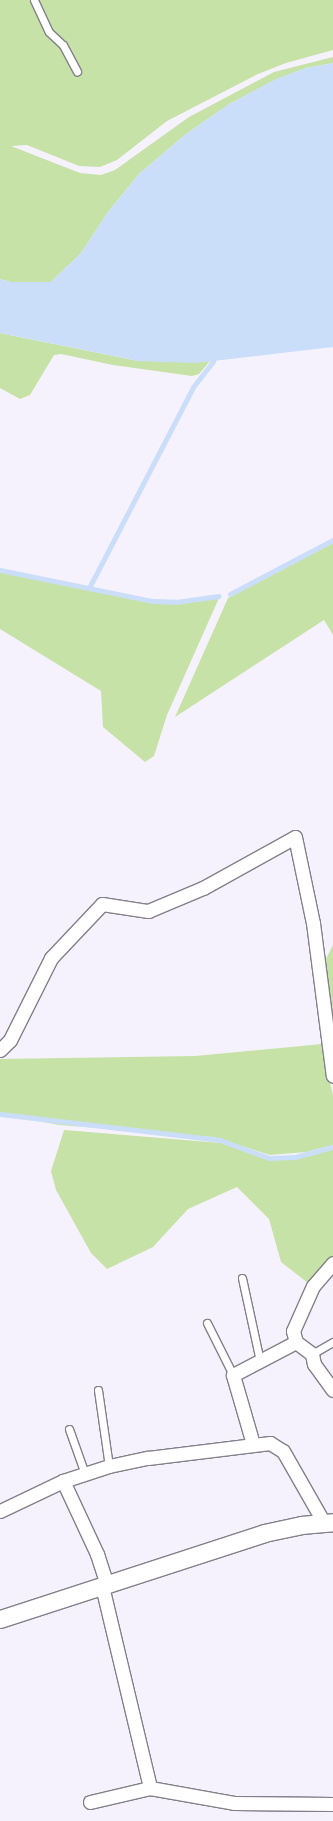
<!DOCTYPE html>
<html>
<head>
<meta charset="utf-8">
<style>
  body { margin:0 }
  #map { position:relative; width:333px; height:1821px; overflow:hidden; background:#f6f2fd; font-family:"Roboto Condensed",sans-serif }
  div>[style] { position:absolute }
  .green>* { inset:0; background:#c6e2a7 }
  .water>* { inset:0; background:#cadef9 }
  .stream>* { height:5px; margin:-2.5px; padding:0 2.5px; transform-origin:2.5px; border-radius:2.5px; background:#cadef9 }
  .roads { filter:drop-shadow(1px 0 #83808a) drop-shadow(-1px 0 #83808a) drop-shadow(0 1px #83808a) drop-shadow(0 -1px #83808a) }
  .service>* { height:7px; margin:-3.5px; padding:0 3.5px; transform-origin:3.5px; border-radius:3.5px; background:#fff }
  .minor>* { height:13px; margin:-6.5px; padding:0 6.5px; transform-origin:6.5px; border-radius:6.5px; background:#fff }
  .tertiary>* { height:17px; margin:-8.5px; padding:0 8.5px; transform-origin:8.5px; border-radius:8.5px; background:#fff }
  span { translate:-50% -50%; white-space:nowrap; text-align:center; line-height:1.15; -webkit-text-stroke:4px #f6f2fd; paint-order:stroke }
</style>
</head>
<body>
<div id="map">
  <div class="green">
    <div style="clip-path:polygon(0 0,333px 0,333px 50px,286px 63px,258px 74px,167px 121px,117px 160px,100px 167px,79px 166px,27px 145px,11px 146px,80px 173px,101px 175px,115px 170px,189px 117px,274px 72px,333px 57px,333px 63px,306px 68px,277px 79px,231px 103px,186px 134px,139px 174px,108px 212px,81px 253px,51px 282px,10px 282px,0 279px)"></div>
    <div style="clip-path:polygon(0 333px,138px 361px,210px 361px,199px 374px,192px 376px,113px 365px,61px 354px,54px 355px,30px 395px,20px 399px,0 388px)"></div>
    <div style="clip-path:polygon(333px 543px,333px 635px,324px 620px,175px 717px,228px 598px)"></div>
    <div style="clip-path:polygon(0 571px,168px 604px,219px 598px,167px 715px,154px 756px,145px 762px,103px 727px,101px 691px,0 629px)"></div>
    <div style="clip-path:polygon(333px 945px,333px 1014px,325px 961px)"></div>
    <div style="clip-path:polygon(322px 1044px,333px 1096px,333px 1145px,306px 1152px,270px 1155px,213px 1137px,59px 1125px,0 1114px,0 1059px,195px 1056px)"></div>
    <div style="clip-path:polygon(64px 1130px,221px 1143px,266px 1159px,301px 1158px,333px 1149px,333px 1257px,308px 1283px,281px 1262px,269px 1219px,237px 1187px,188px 1209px,153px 1247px,107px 1269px,91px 1253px,56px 1190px,51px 1171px)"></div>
  </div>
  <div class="water">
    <div style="clip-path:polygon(333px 63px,333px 347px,196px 363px,138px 361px,0 333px,0 279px,10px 282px,51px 282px,81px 253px,108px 212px,139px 174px,186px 134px,231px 103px,276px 79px,306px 68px)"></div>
  </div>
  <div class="stream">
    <div style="left:0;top:570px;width:156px;rotate:11.5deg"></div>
    <div style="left:153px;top:601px;width:23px;rotate:2deg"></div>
    <div style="left:176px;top:602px;width:43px;rotate:-7.9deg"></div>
    <div style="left:90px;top:586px;width:224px;rotate:-62.6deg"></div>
    <div style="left:193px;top:387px;width:33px;rotate:-52deg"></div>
    <div style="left:230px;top:594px;width:116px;rotate:-27.7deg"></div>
    <div style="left:0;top:1114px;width:222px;rotate:6.7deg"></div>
    <div style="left:220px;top:1140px;width:52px;rotate:20.2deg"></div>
    <div style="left:269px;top:1158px;width:26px;rotate:-2deg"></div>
    <div style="left:295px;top:1157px;width:39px;rotate:-15deg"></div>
  </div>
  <div class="roads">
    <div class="service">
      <div style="left:34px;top:0;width:35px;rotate:65deg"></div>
      <div style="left:49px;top:32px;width:19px;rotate:43deg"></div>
      <div style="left:63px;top:45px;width:30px;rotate:62deg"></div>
      <div style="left:242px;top:1278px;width:85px;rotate:77.8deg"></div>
      <div style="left:207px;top:1323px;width:58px;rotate:63.4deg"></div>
      <div style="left:312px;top:1354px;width:24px;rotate:-30deg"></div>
      <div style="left:98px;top:1390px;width:77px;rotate:81.8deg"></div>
      <div style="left:69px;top:1429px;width:48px;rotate:70.4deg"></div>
    </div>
    <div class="minor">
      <div style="left:0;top:1050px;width:14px;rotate:-45deg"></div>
      <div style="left:10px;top:1040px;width:92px;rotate:-63.4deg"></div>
      <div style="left:51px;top:958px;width:74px;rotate:-46.6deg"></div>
      <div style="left:102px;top:904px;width:47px;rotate:8.7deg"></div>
      <div style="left:148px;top:911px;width:60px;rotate:-22.7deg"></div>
      <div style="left:203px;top:888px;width:105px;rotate:-29deg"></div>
      <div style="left:295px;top:837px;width:88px;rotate:78.2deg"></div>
      <div style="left:313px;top:923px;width:154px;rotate:82.6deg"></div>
      <div style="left:333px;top:1263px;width:30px;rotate:131deg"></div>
      <div style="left:313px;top:1286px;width:49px;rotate:114deg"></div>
      <div style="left:293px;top:1331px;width:11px;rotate:75deg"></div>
      <div style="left:296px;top:1342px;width:20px;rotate:37deg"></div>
      <div style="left:312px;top:1354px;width:10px;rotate:79deg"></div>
      <div style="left:314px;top:1364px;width:32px;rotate:54deg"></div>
      <div style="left:253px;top:1444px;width:72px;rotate:-106.2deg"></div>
      <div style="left:233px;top:1375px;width:71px;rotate:-27.6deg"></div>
      <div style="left:63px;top:1481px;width:81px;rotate:65deg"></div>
      <div style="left:97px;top:1554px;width:32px;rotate:72deg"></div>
      <div style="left:0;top:1511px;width:70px;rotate:-25.5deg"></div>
      <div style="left:63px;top:1481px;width:48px;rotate:-18.1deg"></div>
      <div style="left:109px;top:1466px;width:40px;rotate:-12deg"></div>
      <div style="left:148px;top:1458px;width:123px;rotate:-7deg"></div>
      <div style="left:270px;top:1443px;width:15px;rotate:32deg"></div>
      <div style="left:283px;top:1451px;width:83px;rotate:60.3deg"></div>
      <div style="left:102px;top:1586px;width:208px;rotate:76.6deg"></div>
      <div style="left:90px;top:1802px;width:62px;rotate:-13.1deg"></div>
      <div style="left:150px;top:1788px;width:85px;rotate:10.1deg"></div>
      <div style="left:234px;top:1803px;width:99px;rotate:0.6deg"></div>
    </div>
    <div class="tertiary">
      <div style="left:0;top:1619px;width:278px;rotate:-18deg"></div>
      <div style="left:264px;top:1533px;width:38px;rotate:-12deg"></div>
      <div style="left:301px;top:1525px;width:32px;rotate:-5deg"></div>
    </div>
  </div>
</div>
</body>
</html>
